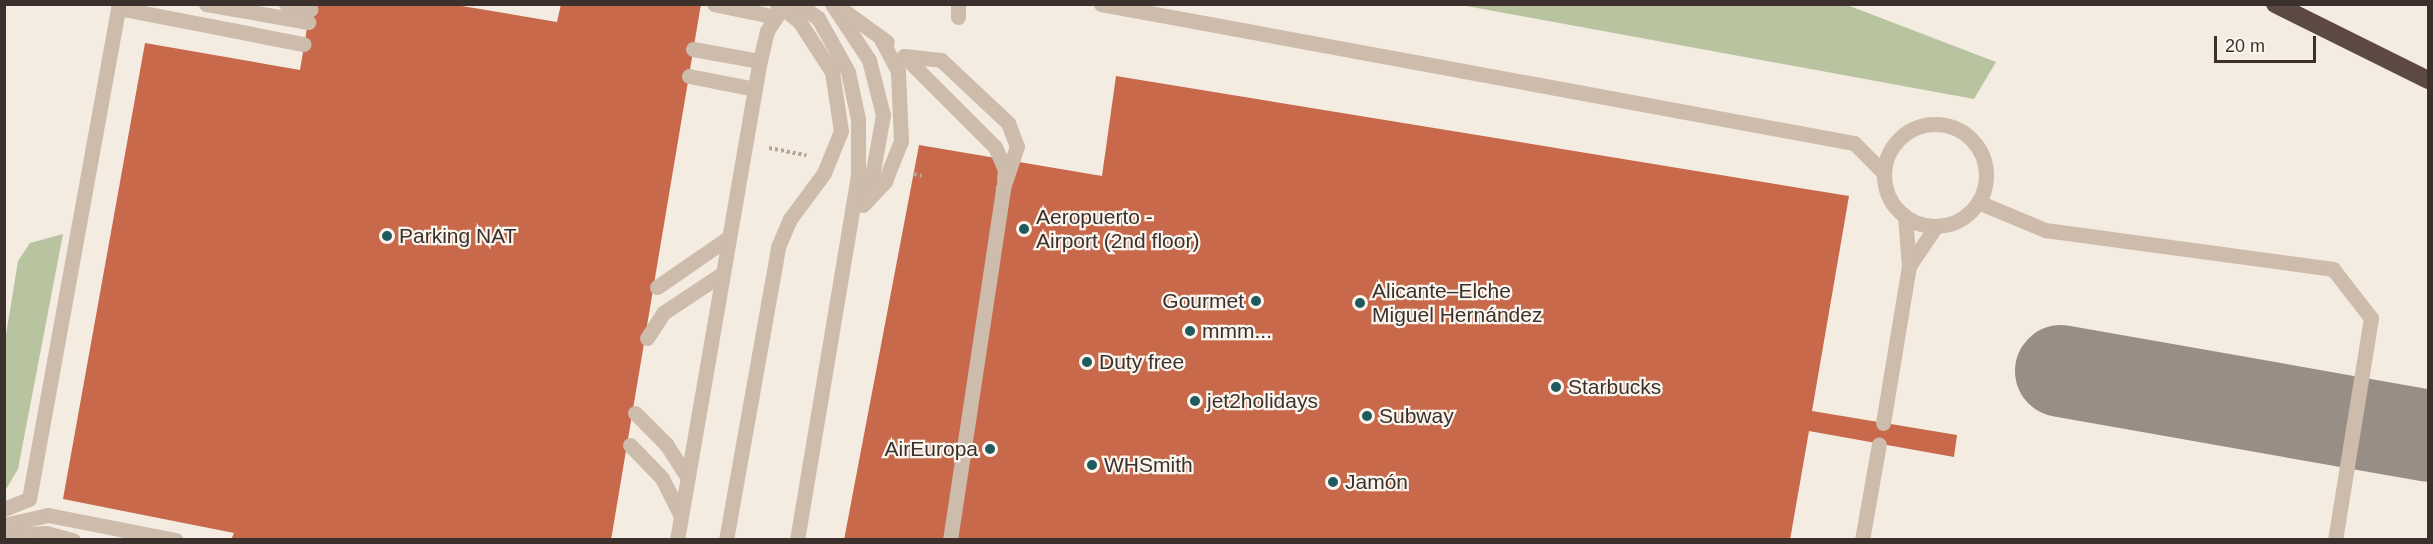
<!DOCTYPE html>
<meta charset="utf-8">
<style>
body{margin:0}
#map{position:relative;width:2433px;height:544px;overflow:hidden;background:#f4ebe1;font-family:Arial,sans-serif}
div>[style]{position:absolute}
.green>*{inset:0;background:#b8c4a0}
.taxiway>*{height:92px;margin:-46px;padding:0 46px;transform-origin:46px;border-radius:46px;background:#988e86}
.building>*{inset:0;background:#c8694b}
.path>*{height:4px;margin-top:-2px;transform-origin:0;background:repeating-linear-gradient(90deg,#b9a596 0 3px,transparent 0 6px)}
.lane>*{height:15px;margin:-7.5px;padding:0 7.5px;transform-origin:7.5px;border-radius:7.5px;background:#cdbbac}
.lane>.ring{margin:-7.5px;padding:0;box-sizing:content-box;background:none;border:15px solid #cdbbac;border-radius:50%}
.highway>*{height:18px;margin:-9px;padding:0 9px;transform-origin:9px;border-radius:9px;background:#5c4a42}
.lane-bridge>*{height:15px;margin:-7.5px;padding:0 7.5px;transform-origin:7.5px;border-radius:7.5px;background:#cdbbac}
.dots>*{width:16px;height:16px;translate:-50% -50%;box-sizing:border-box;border:3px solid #fbf5ee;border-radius:50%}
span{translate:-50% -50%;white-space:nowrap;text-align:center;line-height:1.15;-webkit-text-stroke:4.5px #fbf5ee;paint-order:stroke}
.poi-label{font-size:21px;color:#3b302b}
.left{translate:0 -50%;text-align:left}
.right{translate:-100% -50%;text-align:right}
.frame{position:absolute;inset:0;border:6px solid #3b302b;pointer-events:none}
.scale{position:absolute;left:2214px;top:36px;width:102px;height:27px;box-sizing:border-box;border:3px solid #3b302b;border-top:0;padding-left:8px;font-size:18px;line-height:21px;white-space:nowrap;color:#3b302b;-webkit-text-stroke:4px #fbf5ee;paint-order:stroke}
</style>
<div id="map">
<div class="green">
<div style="clip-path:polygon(1461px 5px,1847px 5px,1996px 62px,1974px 99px)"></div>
<div style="clip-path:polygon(63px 234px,18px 469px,5px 491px,5px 341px,18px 261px,30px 243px)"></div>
</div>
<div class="taxiway">
<div style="left:2061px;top:371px;width:373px;rotate:10deg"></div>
</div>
<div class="building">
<div style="clip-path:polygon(311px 4px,450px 4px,557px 22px,561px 4px,701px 4px,611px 540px,231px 540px,234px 533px,63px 499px,145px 43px,300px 70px)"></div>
<div style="clip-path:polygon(1116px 76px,1849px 196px,1812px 411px,1957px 435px,1954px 457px,1809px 431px,1790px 540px,844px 540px,919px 145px,1102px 176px)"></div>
</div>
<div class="path">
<div style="left:769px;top:148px;width:38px;rotate:11deg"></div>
<div style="left:914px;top:174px;width:8px;rotate:14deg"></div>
</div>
<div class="lane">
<div style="left:206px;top:4px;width:104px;rotate:10deg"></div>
<div style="left:286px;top:4px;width:25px;rotate:12deg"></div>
<div style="left:798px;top:4px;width:24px;rotate:35deg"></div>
<div style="left:818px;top:18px;width:62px;rotate:60.9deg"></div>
<div style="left:1101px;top:4px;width:766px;rotate:10.46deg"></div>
<div style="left:1854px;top:143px;width:42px;rotate:45deg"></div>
<div style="left:118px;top:8px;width:189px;rotate:11deg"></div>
<div style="left:958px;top:17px;width:13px;rotate:-90deg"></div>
<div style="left:693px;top:49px;width:68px;rotate:10.2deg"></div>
<div style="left:689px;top:76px;width:67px;rotate:11.1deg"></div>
<div class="ring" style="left:1884px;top:124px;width:87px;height:87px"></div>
<div style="left:1978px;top:202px;width:73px;rotate:22.7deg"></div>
<div style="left:2045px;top:230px;width:291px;rotate:7.7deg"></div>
<div style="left:2333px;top:269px;width:62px;rotate:52.2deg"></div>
<div style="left:2371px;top:318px;width:225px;rotate:99.2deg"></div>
<div style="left:1909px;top:266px;width:48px;rotate:-56deg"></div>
<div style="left:657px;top:287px;width:86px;rotate:-34.6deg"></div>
<div style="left:647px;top:338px;width:30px;rotate:-57deg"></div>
<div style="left:663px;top:313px;width:71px;rotate:-33.5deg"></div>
<div style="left:635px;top:413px;width:44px;rotate:45deg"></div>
<div style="left:666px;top:444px;width:40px;rotate:57.1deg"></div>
<div style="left:1883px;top:423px;width:159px;rotate:-80.6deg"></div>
<div style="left:1909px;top:266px;width:50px;rotate:-94.6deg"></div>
<div style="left:630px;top:445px;width:46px;rotate:45.9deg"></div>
<div style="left:662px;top:478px;width:42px;rotate:63.4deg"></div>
<div style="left:4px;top:509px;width:27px;rotate:-22deg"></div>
<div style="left:29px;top:499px;width:503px;rotate:-79.7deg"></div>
<div style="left:4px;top:525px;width:45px;rotate:-12.8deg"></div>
<div style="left:48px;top:515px;width:130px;rotate:11.1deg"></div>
<div style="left:4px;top:536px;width:42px;rotate:-4.1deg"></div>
<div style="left:46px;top:533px;width:28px;rotate:15deg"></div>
<div style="left:677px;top:540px;width:486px;rotate:-80.2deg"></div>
<div style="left:760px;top:61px;width:31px;rotate:-77deg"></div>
<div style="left:767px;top:31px;width:17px;rotate:-57deg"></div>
<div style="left:776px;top:17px;width:63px;rotate:-168.2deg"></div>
<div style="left:950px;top:540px;width:356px;rotate:-81.4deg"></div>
<div style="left:1862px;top:540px;width:97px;rotate:-80deg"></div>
</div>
<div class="highway">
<div style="left:2275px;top:4px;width:171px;rotate:26.4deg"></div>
</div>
<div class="lane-bridge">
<div style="left:832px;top:4px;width:67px;rotate:56.5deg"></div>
<div style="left:869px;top:60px;width:57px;rotate:75.7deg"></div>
<div style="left:883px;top:115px;width:63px;rotate:100.1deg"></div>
<div style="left:872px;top:177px;width:31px;rotate:117deg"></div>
<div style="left:843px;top:10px;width:54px;rotate:36deg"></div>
<div style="left:904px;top:56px;width:37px;rotate:6deg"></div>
<div style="left:941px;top:60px;width:92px;rotate:43.2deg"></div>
<div style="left:1008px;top:123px;width:25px;rotate:69deg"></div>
<div style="left:1017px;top:146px;width:44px;rotate:108.4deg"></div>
<div style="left:904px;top:56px;width:129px;rotate:45deg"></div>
<div style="left:995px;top:147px;width:24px;rotate:66deg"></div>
<div style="left:1005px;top:169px;width:10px;rotate:96deg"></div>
<div style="left:863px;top:205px;width:33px;rotate:-47deg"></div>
<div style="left:885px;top:181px;width:43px;rotate:-68.2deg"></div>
<div style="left:901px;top:141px;width:70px;rotate:-92.5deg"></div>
<div style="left:898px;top:71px;width:38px;rotate:-118deg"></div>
<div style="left:726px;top:540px;width:298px;rotate:-79.9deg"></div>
<div style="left:778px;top:247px;width:30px;rotate:-67deg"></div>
<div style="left:790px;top:219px;width:57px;rotate:-53.5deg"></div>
<div style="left:824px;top:173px;width:45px;rotate:-68deg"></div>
<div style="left:841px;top:131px;width:60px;rotate:-98.7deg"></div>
<div style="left:832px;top:72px;width:61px;rotate:-122.9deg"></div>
<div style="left:799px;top:21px;width:28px;rotate:-142deg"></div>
<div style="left:797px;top:540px;width:370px;rotate:-80.5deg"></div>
<div style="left:858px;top:175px;width:56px;rotate:-90deg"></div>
<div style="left:858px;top:119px;width:48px;rotate:-102deg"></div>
</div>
<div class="dots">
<div style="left:1024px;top:229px;background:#1f5a5e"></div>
<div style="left:387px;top:236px;background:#1f5a5e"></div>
<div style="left:1256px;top:301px;background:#1f5a5e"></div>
<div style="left:1360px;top:303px;background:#1f5a5e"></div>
<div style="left:1190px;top:331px;background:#1f5a5e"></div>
<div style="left:1087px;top:362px;background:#1f5a5e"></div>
<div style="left:1556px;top:387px;background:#1f5a5e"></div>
<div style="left:1195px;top:401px;background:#1f5a5e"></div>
<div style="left:1367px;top:416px;background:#1f5a5e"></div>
<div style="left:990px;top:449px;background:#1f5a5e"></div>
<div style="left:1092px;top:465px;background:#1f5a5e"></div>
<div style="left:1333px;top:482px;background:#1f5a5e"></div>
</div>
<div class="poi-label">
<span class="left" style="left:1036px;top:229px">Aeropuerto -<br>Airport (2nd floor)</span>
<span class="left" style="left:399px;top:236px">Parking NAT</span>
<span class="left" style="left:1372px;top:303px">Alicante–Elche<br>Miguel Hernández</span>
<span class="right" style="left:1244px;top:301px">Gourmet</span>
<span class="left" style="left:1202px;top:331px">mmm...</span>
<span class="left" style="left:1099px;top:362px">Duty free</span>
<span class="left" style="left:1568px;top:387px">Starbucks</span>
<span class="left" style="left:1207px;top:401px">jet2holidays</span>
<span class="left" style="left:1379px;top:416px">Subway</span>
<span class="right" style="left:978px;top:449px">AirEuropa</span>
<span class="left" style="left:1104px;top:465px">WHSmith</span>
<span class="left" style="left:1345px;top:482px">Jamón</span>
</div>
<div class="frame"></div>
<div class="scale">20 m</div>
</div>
